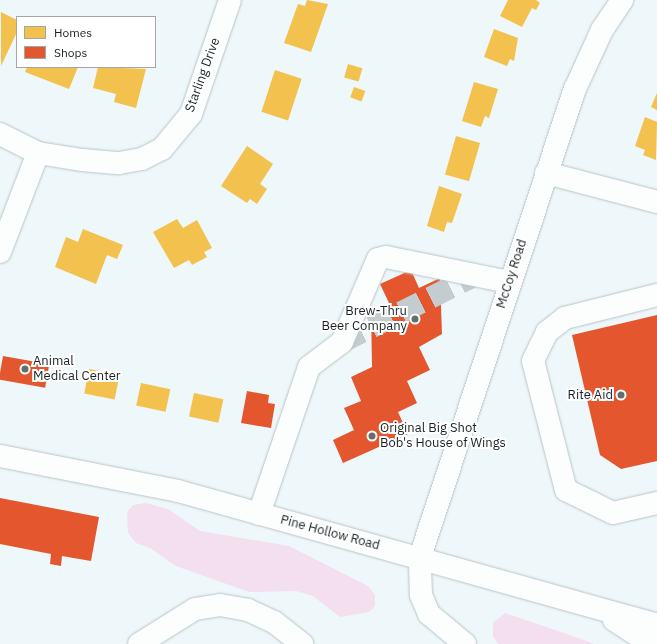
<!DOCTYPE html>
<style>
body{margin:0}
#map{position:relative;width:657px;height:644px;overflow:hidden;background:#eef7fa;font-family:"IBM Plex Sans",sans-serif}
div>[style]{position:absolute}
.green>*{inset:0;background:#f3dfee}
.homes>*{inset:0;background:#f2c14e;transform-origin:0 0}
.shops>*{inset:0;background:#e4572e;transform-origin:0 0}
.minor-tunnel>*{height:22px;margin-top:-11px;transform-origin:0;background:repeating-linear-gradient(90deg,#c3cdd0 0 22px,transparent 0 33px)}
.roads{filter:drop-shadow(0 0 1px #bac3c6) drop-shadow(0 0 1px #bac3c6)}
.minor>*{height:22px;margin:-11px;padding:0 11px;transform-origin:11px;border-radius:11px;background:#fcfefe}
.dots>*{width:11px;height:11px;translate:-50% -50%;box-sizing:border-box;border:2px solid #fff;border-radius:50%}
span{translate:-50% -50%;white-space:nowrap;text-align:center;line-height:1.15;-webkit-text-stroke:4px #fff;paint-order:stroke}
.street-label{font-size:13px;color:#192326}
.poi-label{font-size:13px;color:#192326}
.right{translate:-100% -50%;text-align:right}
.left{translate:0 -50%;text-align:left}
.legend{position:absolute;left:16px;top:16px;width:140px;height:52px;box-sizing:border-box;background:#fff;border:1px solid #a3a7a8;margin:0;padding:5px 7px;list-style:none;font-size:12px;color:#192326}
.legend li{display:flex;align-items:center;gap:8px;height:20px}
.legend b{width:20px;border:1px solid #a3a7a8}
</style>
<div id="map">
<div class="green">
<div style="clip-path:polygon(146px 503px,168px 509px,200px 531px,289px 546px,368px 586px,375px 595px,375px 606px,369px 612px,340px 617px,313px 596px,296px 591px,249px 592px,176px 566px,150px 548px,136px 543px,128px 533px,127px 512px,133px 505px)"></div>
<div style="clip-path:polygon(505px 613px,584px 640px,594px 644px,498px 644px,493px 636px,493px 623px)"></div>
</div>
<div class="homes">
<div style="clip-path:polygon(307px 0,328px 4px,311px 52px,284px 43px,298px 4px,305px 6px)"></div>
<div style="clip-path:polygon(508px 0,536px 0,540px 3px,536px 10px,532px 8px,522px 27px,500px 16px)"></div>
<div style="clip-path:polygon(1px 12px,17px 20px,17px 32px,1px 66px)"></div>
<div style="clip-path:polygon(494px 29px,518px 38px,514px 61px,510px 59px,507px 66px,484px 57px)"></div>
<div style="left:348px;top:64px;width:15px;height:14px;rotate:16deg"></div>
<div style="clip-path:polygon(27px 67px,78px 67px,69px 89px,25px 72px)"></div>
<div style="clip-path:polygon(98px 67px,146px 69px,136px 108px,114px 102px,116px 94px,93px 88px)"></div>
<div style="left:275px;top:70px;width:28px;height:44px;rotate:18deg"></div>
<div style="clip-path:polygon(474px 82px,498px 89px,489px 118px,485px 116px,481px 127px,462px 121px)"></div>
<div style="left:354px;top:87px;width:12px;height:11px;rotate:20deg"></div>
<div style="clip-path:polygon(657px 93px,657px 110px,651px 107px)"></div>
<div style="clip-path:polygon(645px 117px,657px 122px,656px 160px,643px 155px,645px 150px,635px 146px)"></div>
<div style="left:456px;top:136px;width:25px;height:40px;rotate:16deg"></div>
<div style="clip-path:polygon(247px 146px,273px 164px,260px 184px,267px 189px,257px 204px,250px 199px,247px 203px,221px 186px)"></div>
<div style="clip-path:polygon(439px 186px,462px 194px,452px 223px,447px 222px,444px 232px,427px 226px)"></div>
<div style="clip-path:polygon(177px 219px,183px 228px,197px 220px,212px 248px,204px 252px,207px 257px,192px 265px,189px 260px,174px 268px,153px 232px)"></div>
<div style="clip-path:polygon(83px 229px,123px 245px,117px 259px,107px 255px,96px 284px,55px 267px,66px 237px,78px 242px)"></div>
<div style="left:89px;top:369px;width:31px;height:25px;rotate:11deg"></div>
<div style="left:141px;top:383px;width:30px;height:23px;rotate:12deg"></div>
<div style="left:194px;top:393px;width:30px;height:24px;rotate:12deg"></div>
</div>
<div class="shops">
<div style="clip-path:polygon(411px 270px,419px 288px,440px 278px,442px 334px,419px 347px,430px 370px,407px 381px,417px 403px,398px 412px,408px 434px,343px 463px,333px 440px,354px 430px,344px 408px,361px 401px,351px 377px,372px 367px,371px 311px,389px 303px,380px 284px)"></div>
<div style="clip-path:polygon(657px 315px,657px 461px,621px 469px,600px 455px,572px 335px)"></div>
<div style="left:3px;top:356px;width:47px;height:24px;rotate:10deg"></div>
<div style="clip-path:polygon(247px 391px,269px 395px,268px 403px,275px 404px,271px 428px,241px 423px)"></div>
<div style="clip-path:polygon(0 498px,99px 517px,91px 561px,62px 556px,61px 566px,50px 564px,51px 554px,0 544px)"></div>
</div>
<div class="minor-tunnel">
<div style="left:342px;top:342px;width:150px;rotate:-26.6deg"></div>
</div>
<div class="roads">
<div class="minor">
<div style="left:0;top:134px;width:42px;rotate:26.6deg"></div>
<div style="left:38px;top:153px;width:45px;rotate:9deg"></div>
<div style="left:82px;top:160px;width:37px;rotate:5deg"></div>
<div style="left:119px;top:163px;width:23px;rotate:-10deg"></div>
<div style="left:142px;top:159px;width:22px;rotate:-27deg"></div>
<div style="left:162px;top:149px;width:45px;rotate:-50.4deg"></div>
<div style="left:191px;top:114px;width:120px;rotate:-71.1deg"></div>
<div style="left:546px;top:173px;width:115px;rotate:14.6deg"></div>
<div style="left:0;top:252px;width:106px;rotate:-69deg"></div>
<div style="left:657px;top:295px;width:95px;rotate:166deg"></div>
<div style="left:565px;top:318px;width:23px;rotate:142deg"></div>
<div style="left:547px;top:332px;width:32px;rotate:116deg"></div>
<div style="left:533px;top:361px;width:133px;rotate:75.7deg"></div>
<div style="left:566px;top:490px;width:52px;rotate:26.1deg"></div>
<div style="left:613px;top:513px;width:45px;rotate:-12.8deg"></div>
<div style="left:0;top:456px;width:181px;rotate:11.1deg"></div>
<div style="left:178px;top:491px;width:497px;rotate:15.6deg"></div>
<div style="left:259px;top:514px;width:155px;rotate:-71.2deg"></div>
<div style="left:309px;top:367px;width:41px;rotate:-37.1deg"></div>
<div style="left:342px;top:342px;width:90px;rotate:-66.6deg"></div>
<div style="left:378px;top:259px;width:8px;rotate:-14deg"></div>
<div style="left:386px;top:257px;width:126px;rotate:11.5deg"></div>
<div style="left:614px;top:620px;width:44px;rotate:33deg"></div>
<div style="left:139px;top:644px;width:66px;rotate:-32deg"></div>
<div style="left:195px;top:609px;width:25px;rotate:-9deg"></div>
<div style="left:220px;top:605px;width:28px;rotate:10deg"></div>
<div style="left:248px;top:610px;width:29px;rotate:25deg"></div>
<div style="left:274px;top:622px;width:36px;rotate:38deg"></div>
<div style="left:465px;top:644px;width:47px;rotate:-140.2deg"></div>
<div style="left:429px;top:614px;width:21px;rotate:-113deg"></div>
<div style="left:421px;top:595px;width:38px;rotate:-92deg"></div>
<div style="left:420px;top:557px;width:493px;rotate:-71.7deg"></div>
<div style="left:575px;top:89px;width:65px;rotate:-65.4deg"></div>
<div style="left:602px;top:30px;width:36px;rotate:-56deg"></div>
</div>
</div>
<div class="dots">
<div style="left:415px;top:319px;background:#646d70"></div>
<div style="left:25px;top:369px;background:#646d70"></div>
<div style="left:621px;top:395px;background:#646d70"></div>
<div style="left:372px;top:436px;background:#646d70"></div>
</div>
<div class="street-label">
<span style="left:203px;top:75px;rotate:-70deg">Starling Drive</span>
<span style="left:512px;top:274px;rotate:-72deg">McCoy Road</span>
<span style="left:330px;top:533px;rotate:15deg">Pine Hollow Road</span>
</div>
<div class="poi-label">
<span class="right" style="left:407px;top:319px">Brew-Thru<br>Beer Company</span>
<span class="left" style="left:33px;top:369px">Animal<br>Medical Center</span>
<span class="right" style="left:613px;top:395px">Rite Aid</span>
<span class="left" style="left:380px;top:436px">Original Big Shot<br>Bob's House of Wings</span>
</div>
<ul class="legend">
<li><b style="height:11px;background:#f2c14e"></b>Homes</li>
<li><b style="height:11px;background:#e4572e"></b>Shops</li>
</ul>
</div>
